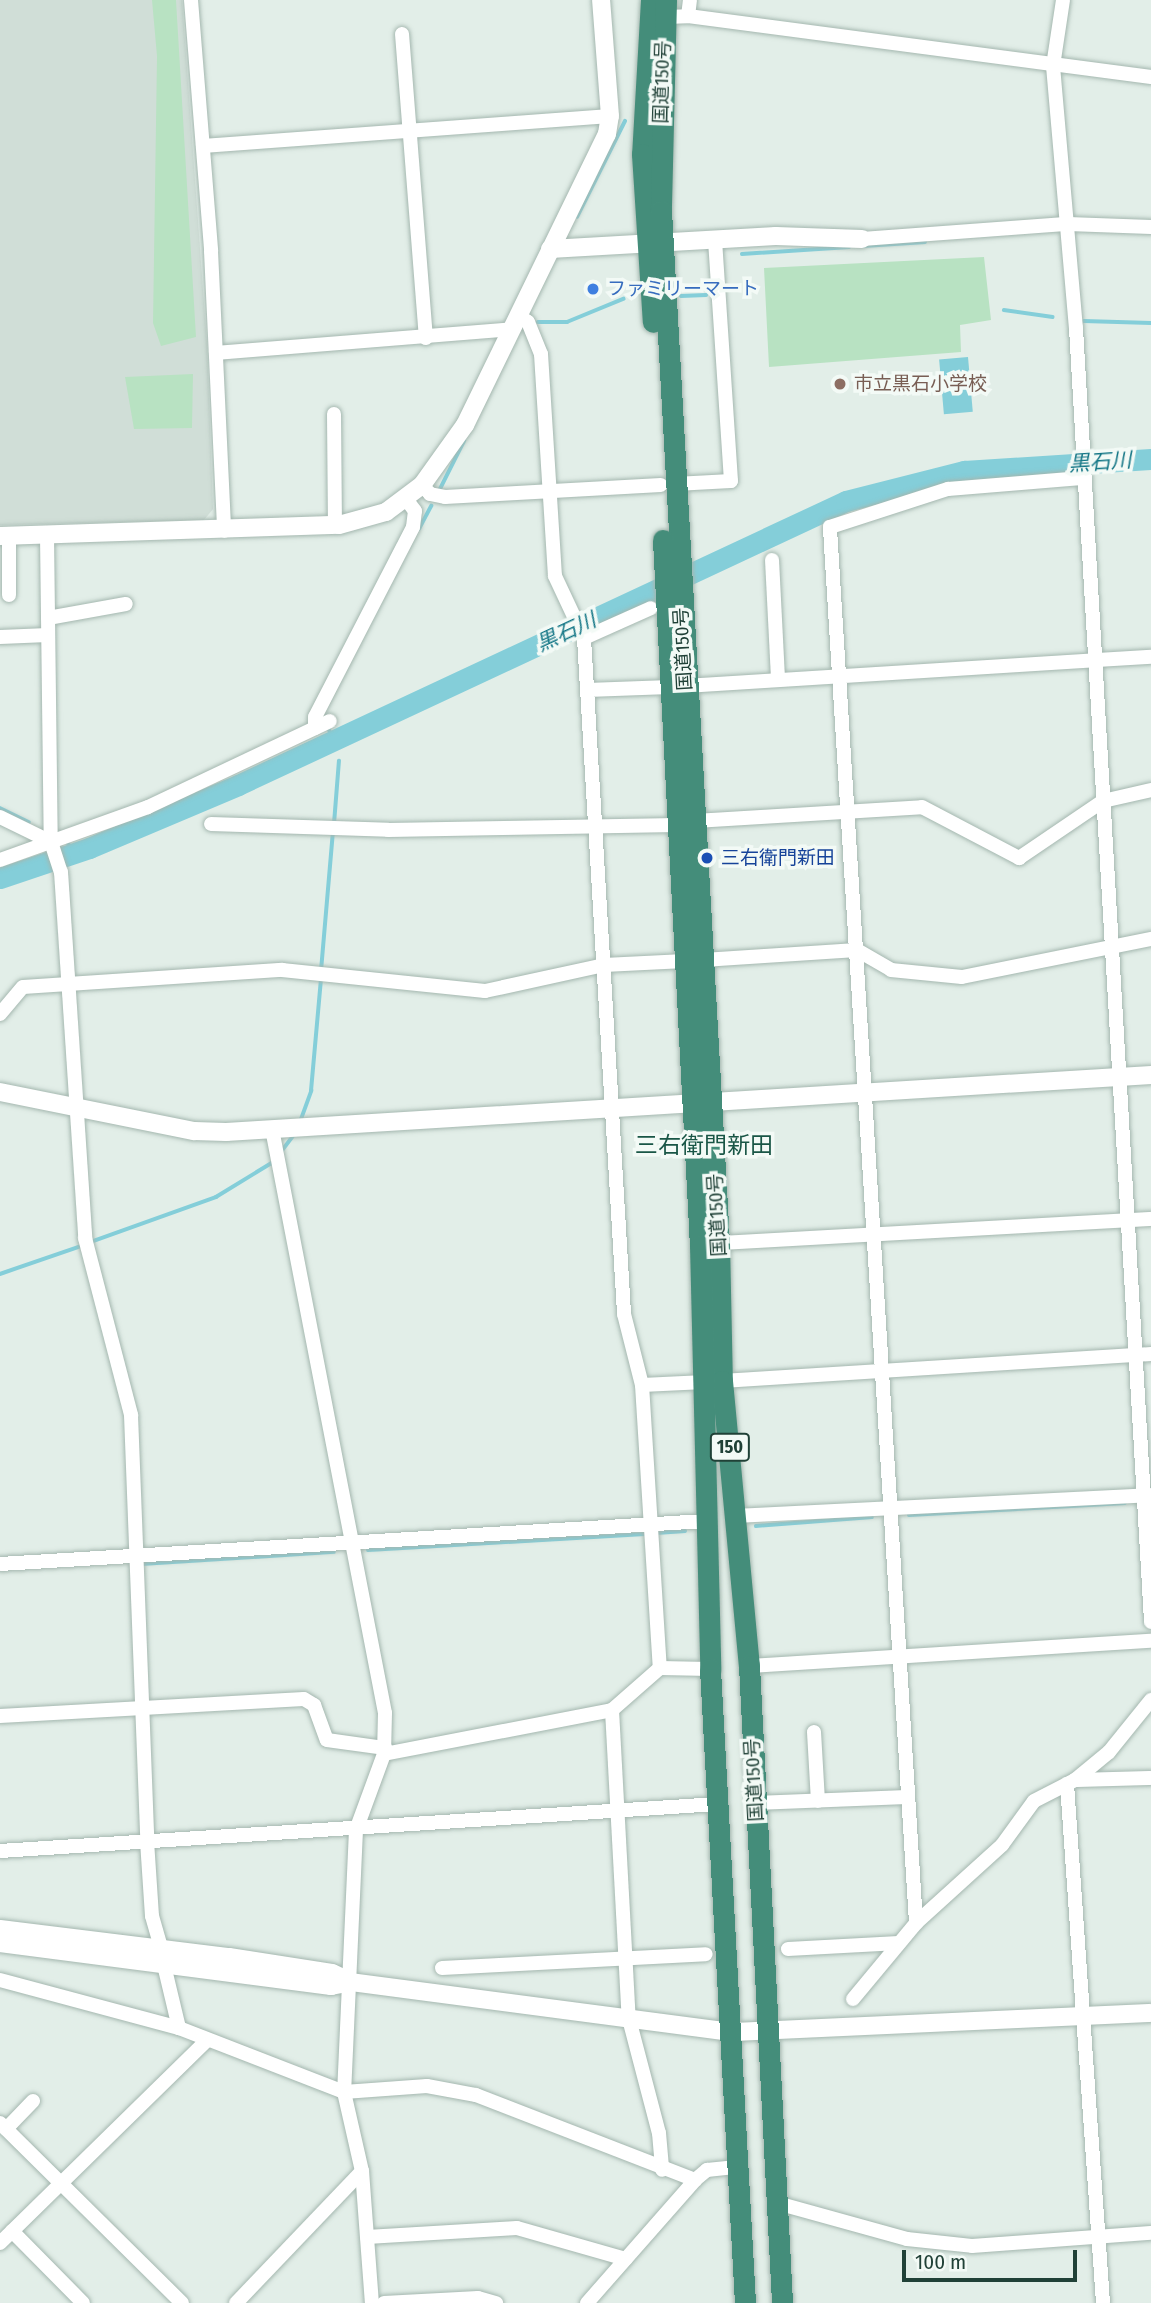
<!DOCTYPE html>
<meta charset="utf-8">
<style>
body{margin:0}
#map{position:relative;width:1151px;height:2303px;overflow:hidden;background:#e2eee8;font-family:"Fira Sans Condensed","Noto Sans JP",sans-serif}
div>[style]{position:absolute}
.built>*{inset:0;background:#d0ded7}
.green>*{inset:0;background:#b8e2c2}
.water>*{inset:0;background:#84ced9;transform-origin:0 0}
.stream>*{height:3.5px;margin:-1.75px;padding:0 1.75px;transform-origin:1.75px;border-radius:1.75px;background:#84ced9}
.river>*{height:21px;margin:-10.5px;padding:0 10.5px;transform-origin:10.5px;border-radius:10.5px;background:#84ced9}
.roads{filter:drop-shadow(0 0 2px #a4b7af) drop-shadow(0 0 2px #a4b7af)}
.minor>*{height:14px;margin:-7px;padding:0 7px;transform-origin:7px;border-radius:7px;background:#fff}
.tertiary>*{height:18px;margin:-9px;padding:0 9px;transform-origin:9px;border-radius:9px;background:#fff}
.trunk>*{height:21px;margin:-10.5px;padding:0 10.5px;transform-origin:10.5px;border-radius:10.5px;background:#448d7a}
.dots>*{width:19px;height:19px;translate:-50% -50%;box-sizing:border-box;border:4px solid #f3faf6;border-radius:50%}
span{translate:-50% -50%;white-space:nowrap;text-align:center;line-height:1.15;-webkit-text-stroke:7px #f3faf6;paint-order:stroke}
.shield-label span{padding:2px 5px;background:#f3faf6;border:2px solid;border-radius:5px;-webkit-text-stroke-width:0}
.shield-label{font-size:18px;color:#204137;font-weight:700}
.street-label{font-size:19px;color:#204137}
.shop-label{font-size:19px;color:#366cbe}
.left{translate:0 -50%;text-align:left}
.education-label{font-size:19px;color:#785e54}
.transit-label{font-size:19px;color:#164399}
.water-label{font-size:21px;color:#127585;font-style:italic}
.quarter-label{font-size:23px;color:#195646}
.scale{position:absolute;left:902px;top:2250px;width:175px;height:32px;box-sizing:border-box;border:4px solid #204137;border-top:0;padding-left:9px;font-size:21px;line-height:24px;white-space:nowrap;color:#204137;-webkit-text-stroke:5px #f3faf6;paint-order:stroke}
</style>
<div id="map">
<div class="built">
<div style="clip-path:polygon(0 0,182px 0,207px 345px,213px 509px,204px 520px,0 525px)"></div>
</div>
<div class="green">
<div style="clip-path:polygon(152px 0,176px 0,196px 337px,161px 346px,153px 323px,157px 56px)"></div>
<div style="clip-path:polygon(984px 257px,991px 320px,960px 325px,961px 352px,769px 367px,764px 268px)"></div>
<div style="clip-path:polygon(193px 374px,192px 428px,134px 429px,125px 377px)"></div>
</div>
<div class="water">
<div style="left:968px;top:357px;width:55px;height:29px;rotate:85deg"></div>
</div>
<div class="stream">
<div style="left:577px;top:217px;width:107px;rotate:-63.4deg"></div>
<div style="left:863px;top:246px;width:62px;rotate:-3.7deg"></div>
<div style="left:742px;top:254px;width:107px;rotate:-3.7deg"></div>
<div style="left:681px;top:296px;width:25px;rotate:-2deg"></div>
<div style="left:1004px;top:310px;width:49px;rotate:8.1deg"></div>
<div style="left:1084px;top:321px;width:67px;rotate:1.7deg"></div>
<div style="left:538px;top:322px;width:29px"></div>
<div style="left:567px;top:322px;width:61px;rotate:-22.3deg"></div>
<div style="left:439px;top:491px;width:56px;rotate:-63.4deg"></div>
<div style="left:419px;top:529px;width:26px;rotate:-62deg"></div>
<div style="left:328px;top:726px;width:22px;rotate:69deg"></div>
<div style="left:0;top:808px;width:32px;rotate:26deg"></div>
<div style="left:334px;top:824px;width:63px;rotate:-85.5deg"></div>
<div style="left:67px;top:841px;width:6px;rotate:59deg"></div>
<div style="left:70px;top:846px;width:19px;rotate:6deg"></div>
<div style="left:321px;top:971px;width:140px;rotate:-85.1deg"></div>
<div style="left:300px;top:1122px;width:33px;rotate:-70deg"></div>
<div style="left:311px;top:1091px;width:113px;rotate:-84.9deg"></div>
<div style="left:281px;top:1152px;width:20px;rotate:-53deg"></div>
<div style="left:91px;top:1242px;width:133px;rotate:-19.8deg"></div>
<div style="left:216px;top:1197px;width:69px;rotate:-31.4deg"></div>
<div style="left:0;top:1274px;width:89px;rotate:-19deg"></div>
<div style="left:909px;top:1515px;width:216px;rotate:-3.2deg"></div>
<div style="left:756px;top:1526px;width:116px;rotate:-4.4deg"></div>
<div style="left:656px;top:1533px;width:29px;rotate:-4deg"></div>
<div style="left:368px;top:1550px;width:281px;rotate:-3.3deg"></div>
<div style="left:141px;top:1564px;width:193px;rotate:-3.6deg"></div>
</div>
<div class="river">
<div style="left:0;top:878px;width:94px;rotate:-18.6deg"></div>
<div style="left:89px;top:848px;width:162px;rotate:-22.9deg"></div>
<div style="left:238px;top:785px;width:671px;rotate:-25.04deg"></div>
<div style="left:846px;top:501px;width:122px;rotate:-14.3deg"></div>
<div style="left:964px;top:471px;width:187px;rotate:-3.7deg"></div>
</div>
<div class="roads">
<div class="minor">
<div style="left:191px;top:0;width:252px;rotate:85.4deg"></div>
<div style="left:211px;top:251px;width:280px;rotate:87.3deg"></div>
<div style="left:1063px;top:0;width:67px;rotate:98.6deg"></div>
<div style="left:1053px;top:66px;width:263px;rotate:85deg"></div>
<div style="left:1076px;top:328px;width:1296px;rotate:86.68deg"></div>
<div style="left:688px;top:16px;width:16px;rotate:-83deg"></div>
<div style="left:665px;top:17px;width:23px;rotate:-2deg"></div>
<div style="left:688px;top:16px;width:467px;rotate:7.5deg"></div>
<div style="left:402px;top:34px;width:305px;rotate:85.5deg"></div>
<div style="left:203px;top:146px;width:408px;rotate:-4.2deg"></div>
<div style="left:862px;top:239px;width:207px;rotate:-4.2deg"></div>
<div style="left:1068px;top:224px;width:83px;rotate:2.1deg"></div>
<div style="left:518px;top:315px;width:12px;rotate:35deg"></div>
<div style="left:528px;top:322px;width:35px;rotate:68deg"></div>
<div style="left:541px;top:354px;width:222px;rotate:86.4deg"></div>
<div style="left:555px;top:576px;width:68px;rotate:64.9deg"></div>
<div style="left:584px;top:638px;width:677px;rotate:86.61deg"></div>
<div style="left:624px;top:1314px;width:73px;rotate:75.8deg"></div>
<div style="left:642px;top:1385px;width:284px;rotate:86.4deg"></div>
<div style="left:216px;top:353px;width:297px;rotate:-4.6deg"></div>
<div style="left:334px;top:414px;width:111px;rotate:89.5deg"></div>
<div style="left:675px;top:484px;width:56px;rotate:-3.1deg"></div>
<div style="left:731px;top:481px;width:243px;rotate:-93.8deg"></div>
<div style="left:422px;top:485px;width:12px;rotate:48deg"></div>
<div style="left:430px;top:494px;width:15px;rotate:11deg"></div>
<div style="left:445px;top:497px;width:216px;rotate:-3.2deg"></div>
<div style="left:47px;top:535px;width:307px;rotate:89.3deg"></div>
<div style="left:51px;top:842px;width:32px;rotate:72deg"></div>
<div style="left:61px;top:872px;width:367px;rotate:86.2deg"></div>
<div style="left:85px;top:1238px;width:183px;rotate:75.4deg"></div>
<div style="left:131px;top:1415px;width:426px;rotate:87.8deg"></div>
<div style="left:147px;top:1841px;width:75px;rotate:86.2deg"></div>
<div style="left:152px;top:1916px;width:33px;rotate:74deg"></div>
<div style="left:9px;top:536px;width:59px;rotate:90deg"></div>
<div style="left:772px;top:560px;width:120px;rotate:87.1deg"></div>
<div style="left:48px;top:618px;width:79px;rotate:-10.2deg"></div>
<div style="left:0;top:637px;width:48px;rotate:-2.4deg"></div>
<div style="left:584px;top:638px;width:73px;rotate:-24.1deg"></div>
<div style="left:685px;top:686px;width:467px;rotate:-3.6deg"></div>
<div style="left:587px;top:690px;width:83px;rotate:-2.1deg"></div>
<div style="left:315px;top:728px;width:11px;rotate:-90deg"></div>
<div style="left:315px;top:717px;width:214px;rotate:-62.7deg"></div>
<div style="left:413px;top:527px;width:16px;rotate:-83deg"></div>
<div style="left:415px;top:511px;width:15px;rotate:-127deg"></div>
<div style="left:0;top:817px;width:57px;rotate:26.1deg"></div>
<div style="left:695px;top:821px;width:227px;rotate:-3.5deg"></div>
<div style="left:922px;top:807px;width:110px;rotate:27.7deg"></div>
<div style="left:1019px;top:858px;width:102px;rotate:-34.2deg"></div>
<div style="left:1103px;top:801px;width:49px;rotate:-12.9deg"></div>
<div style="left:211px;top:824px;width:177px;rotate:1.9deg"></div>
<div style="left:388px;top:830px;width:289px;rotate:-1deg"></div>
<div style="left:0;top:860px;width:157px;rotate:-19.7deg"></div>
<div style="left:148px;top:807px;width:201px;rotate:-25.3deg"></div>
<div style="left:703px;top:960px;width:154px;rotate:-3.7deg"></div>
<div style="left:857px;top:950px;width:39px;rotate:30deg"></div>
<div style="left:891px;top:970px;width:71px;rotate:5.6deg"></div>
<div style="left:962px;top:977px;width:193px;rotate:-11.4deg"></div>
<div style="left:0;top:1014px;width:35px;rotate:-50deg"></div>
<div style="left:23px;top:987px;width:260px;rotate:-3.8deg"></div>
<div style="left:282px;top:970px;width:204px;rotate:5.9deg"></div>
<div style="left:485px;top:991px;width:122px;rotate:-12.3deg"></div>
<div style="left:604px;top:965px;width:81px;rotate:-2.8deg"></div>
<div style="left:272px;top:1129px;width:595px;rotate:79.05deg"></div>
<div style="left:385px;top:1713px;width:41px;rotate:91.4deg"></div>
<div style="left:384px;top:1754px;width:81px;rotate:110.2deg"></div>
<div style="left:356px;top:1830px;width:262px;rotate:92.6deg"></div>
<div style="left:344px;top:2092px;width:81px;rotate:77.2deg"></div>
<div style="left:362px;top:2171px;width:132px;rotate:85.7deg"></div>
<div style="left:719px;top:1243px;width:433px;rotate:-3.2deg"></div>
<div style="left:722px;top:1381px;width:430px;rotate:-3.6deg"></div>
<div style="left:642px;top:1385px;width:63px;rotate:-2.7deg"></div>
<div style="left:737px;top:1516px;width:415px;rotate:-2.9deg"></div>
<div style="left:0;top:1564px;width:707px;rotate:-3.49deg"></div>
<div style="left:749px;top:1666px;width:403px;rotate:-3.6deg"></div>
<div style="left:612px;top:1710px;width:309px;rotate:86.9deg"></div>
<div style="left:629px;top:2019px;width:118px;rotate:75.3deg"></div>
<div style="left:659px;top:2133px;width:37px;rotate:85deg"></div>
<div style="left:0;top:1716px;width:304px;rotate:-3.2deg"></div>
<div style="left:304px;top:1699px;width:12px;rotate:31deg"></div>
<div style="left:314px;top:1705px;width:37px;rotate:70deg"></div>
<div style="left:327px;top:1740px;width:59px;rotate:7.9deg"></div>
<div style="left:814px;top:1732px;width:69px;rotate:86.7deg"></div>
<div style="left:384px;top:1754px;width:232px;rotate:-10.9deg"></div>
<div style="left:612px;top:1710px;width:64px;rotate:-41.2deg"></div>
<div style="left:660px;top:1668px;width:50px;rotate:1.1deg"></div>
<div style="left:1075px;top:1780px;width:76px;rotate:-1.5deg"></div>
<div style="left:1067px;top:1784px;width:520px;rotate:86.03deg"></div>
<div style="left:755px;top:1803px;width:152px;rotate:-2.3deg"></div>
<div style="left:0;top:1851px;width:719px;rotate:-3.75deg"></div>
<div style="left:916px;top:1923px;width:1399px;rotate:-93.53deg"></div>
<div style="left:830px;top:527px;width:124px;rotate:-17.9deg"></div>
<div style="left:948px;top:489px;width:134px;rotate:-4.7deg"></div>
<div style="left:788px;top:1949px;width:111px;rotate:-3.1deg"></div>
<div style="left:164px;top:1965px;width:65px;rotate:76.6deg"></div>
<div style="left:442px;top:1968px;width:264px;rotate:-3deg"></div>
<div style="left:0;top:1980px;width:185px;rotate:15deg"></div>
<div style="left:179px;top:2028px;width:177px;rotate:21.2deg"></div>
<div style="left:344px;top:2092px;width:83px;rotate:-4.1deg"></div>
<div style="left:427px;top:2086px;width:50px;rotate:10.4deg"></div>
<div style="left:476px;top:2095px;width:235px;rotate:21.2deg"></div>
<div style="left:853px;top:1999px;width:99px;rotate:-50.3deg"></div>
<div style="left:916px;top:1923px;width:116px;rotate:-42.2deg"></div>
<div style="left:1002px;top:1845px;width:54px;rotate:-54deg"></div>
<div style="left:1034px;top:1801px;width:46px;rotate:-27.1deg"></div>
<div style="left:1075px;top:1780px;width:44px;rotate:-39.5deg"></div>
<div style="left:1109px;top:1752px;width:67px;rotate:-51.1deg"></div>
<div style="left:0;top:2123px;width:256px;rotate:44.7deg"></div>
<div style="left:6px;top:2129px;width:39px;rotate:-46deg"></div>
<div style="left:777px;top:2203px;width:135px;rotate:15.5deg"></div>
<div style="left:907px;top:2239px;width:65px;rotate:6.1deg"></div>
<div style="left:972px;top:2246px;width:179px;rotate:-4.2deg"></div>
<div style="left:12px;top:2231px;width:101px;rotate:45.4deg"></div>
<div style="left:367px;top:2237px;width:150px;rotate:-3.4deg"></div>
<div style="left:517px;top:2228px;width:113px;rotate:15.9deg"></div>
<div style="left:0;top:2243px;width:289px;rotate:-44.4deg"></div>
<div style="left:236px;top:2303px;width:182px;rotate:-46.3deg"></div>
<div style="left:384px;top:2303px;width:94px;rotate:-3deg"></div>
<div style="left:478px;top:2298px;width:19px;rotate:16deg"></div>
<div style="left:587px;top:2303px;width:164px;rotate:-48.7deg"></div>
<div style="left:695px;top:2180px;width:16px;rotate:-40deg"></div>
<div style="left:707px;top:2170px;width:30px;rotate:-6deg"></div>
</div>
<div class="tertiary">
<div style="left:550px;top:249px;width:226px;rotate:-3.3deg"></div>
<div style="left:776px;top:236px;width:86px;rotate:2deg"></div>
<div style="left:0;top:536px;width:339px;rotate:-1.9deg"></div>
<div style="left:339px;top:525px;width:49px;rotate:-15.5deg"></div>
<div style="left:386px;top:512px;width:45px;rotate:-36.9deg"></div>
<div style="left:422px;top:485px;width:74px;rotate:-54.4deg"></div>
<div style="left:465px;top:425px;width:324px;rotate:-64deg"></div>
<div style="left:607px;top:134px;width:18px;rotate:-81deg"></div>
<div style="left:610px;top:116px;width:116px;rotate:-94.4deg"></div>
<div style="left:0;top:1092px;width:198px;rotate:11.4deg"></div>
<div style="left:194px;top:1131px;width:32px;rotate:2deg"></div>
<div style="left:226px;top:1132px;width:927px;rotate:-3.53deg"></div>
<div style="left:0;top:1929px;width:231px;rotate:7deg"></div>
<div style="left:229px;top:1957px;width:104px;rotate:8.8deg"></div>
<div style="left:332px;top:1973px;width:21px;rotate:25deg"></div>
<div style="left:351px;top:1982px;width:384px;rotate:7.5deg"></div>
<div style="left:732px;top:2032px;width:419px;rotate:-2.6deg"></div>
<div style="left:0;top:1943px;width:334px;rotate:7.4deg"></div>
<div style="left:331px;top:1986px;width:20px;rotate:-11deg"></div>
</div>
<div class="trunk">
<div style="left:651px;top:0;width:154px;rotate:93.3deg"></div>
<div style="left:642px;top:154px;width:168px;rotate:86.3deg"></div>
<div style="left:666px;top:0;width:211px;rotate:91.4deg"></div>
<div style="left:661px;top:211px;width:1034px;rotate:86.78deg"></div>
<div style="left:719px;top:1243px;width:138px;rotate:88.8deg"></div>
<div style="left:722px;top:1381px;width:286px;rotate:84.6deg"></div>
<div style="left:749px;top:1666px;width:638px;rotate:87.03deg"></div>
<div style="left:663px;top:540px;width:706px;rotate:87deg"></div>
<div style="left:700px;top:1245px;width:424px;rotate:88.6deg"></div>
<div style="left:710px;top:1669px;width:635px;rotate:86.84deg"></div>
</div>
</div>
<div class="dots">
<div style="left:593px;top:289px;background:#3f7fe0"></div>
<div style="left:840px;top:384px;background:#8d6e63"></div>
<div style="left:707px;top:858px;background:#1a4fb4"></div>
</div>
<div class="shield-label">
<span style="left:730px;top:1447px">150</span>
</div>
<div class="street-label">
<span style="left:662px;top:82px;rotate:-88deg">国道150号</span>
<span style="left:683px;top:649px;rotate:-93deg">国道150号</span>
<span style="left:717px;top:1215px;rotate:-93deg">国道150号</span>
<span style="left:754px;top:1780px;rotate:-93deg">国道150号</span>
</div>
<div class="shop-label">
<span class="left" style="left:607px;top:289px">ファミリーマート</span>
</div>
<div class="education-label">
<span class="left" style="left:854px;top:384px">市立黒石小学校</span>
</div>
<div class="transit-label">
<span class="left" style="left:721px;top:858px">三右衛門新田</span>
</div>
<div class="water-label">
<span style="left:1100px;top:462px;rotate:-4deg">黒石川</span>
<span style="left:566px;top:632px;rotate:-25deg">黒石川</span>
</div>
<div class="quarter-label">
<span style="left:704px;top:1145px">三右衛門新田</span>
</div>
<div class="scale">100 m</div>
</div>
